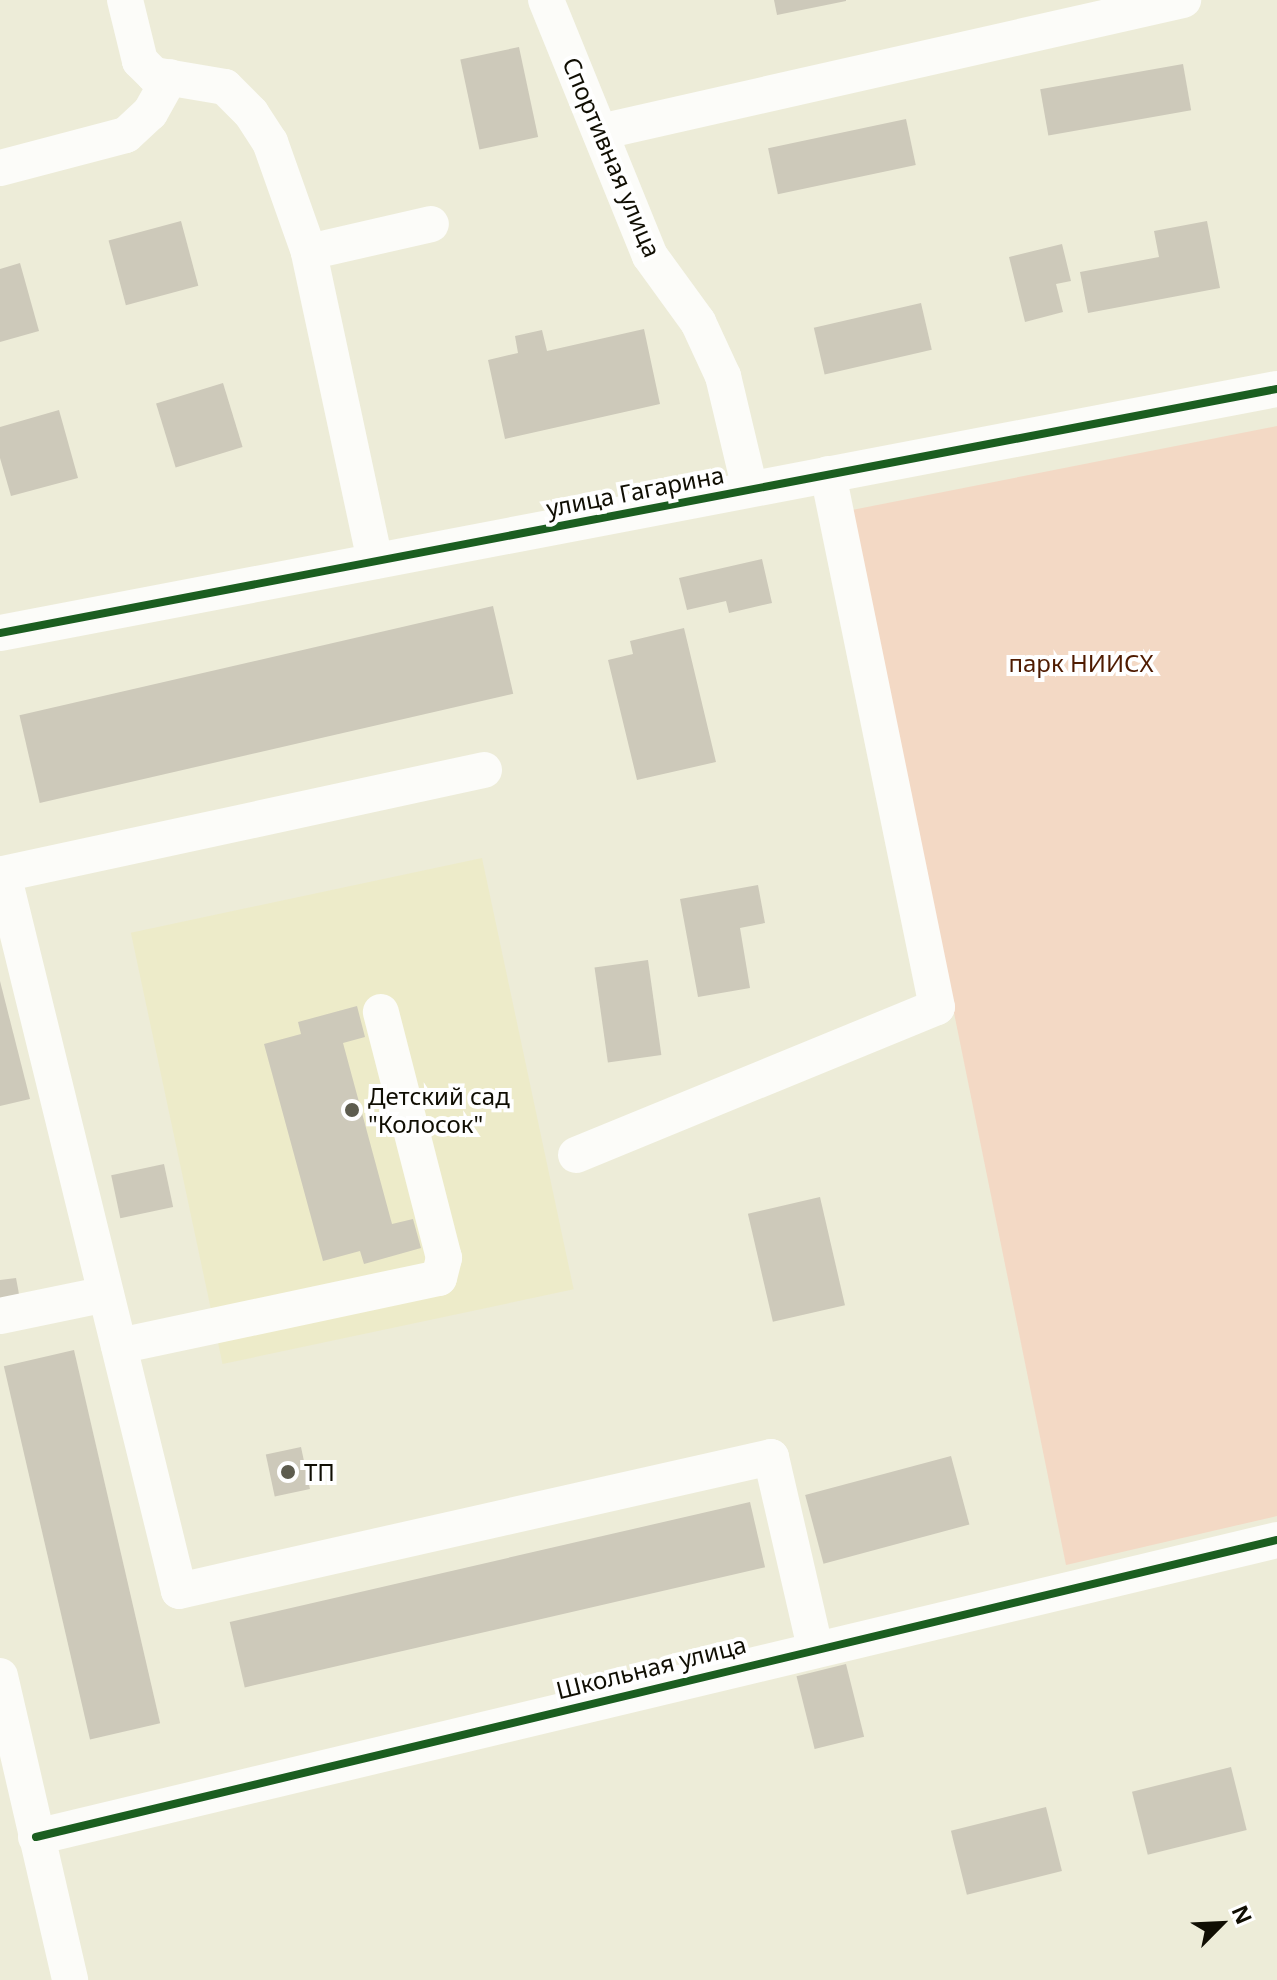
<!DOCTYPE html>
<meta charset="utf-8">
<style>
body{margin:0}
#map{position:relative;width:1277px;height:1980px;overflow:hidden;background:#edecd8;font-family:"Noto Sans",sans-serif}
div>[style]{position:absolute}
.built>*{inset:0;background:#edebc9;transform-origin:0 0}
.green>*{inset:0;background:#f3d9c5}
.building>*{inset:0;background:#cdc9ba;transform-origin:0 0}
.minor>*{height:36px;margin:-18px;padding:0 18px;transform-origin:18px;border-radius:18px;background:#fcfcf9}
.cycleway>*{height:8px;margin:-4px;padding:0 4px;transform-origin:4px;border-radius:4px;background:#1b5e20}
.dots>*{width:22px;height:22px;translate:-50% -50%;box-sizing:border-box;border:4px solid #fff;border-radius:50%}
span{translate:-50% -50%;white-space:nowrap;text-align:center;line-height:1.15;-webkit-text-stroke:8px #fff;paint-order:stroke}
.street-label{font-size:24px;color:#100e03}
.park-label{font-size:24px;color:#4f1b00}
.poi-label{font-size:24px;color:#100e03}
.left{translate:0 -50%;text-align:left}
.north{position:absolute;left:1181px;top:1884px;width:80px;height:80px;-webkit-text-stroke:6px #fff;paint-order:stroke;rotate:66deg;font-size:22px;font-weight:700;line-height:32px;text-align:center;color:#100e03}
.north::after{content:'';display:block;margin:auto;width:28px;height:36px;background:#100e03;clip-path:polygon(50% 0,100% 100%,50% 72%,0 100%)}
</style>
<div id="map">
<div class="built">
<div style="left:482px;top:858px;width:441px;height:359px;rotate:78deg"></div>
</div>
<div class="green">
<div style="clip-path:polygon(1277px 426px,1277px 1516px,1066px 1565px,852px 510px)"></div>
</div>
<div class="building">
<div style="clip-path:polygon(774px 0,846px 0,846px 1px,777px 15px)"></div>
<div style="left:519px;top:47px;width:92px;height:60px;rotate:78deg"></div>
<div style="left:1183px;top:64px;width:47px;height:145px;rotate:80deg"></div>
<div style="left:906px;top:119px;width:47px;height:141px;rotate:78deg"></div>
<div style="left:181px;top:221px;width:67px;height:75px;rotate:75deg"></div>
<div style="clip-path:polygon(1207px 221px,1220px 288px,1088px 313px,1080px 272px,1159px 257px,1154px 231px)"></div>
<div style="clip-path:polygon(1062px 244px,1071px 281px,1056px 284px,1063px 312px,1025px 322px,1009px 257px)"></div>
<div style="clip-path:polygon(20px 263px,39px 331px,0 342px,0 269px)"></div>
<div style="left:921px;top:303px;width:48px;height:110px;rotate:77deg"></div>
<div style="clip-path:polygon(644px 329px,660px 404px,505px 439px,488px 360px,518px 353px,515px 336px,542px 330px,547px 351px)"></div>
<div style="left:223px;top:383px;width:67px;height:70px;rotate:73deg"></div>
<div style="clip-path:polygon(59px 410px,78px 478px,11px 496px,0 458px,0 427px)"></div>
<div style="clip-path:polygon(762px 559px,772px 603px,729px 613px,726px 601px,687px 610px,679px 578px)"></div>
<div style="left:493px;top:606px;width:90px;height:486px;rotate:77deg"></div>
<div style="clip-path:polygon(684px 628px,716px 762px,637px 780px,608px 660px,633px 654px,630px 641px)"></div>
<div style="clip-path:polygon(758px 885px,765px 923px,740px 928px,750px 988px,698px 997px,680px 899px)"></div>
<div style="left:648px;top:960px;width:96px;height:54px;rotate:82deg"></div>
<div style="clip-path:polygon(0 981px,30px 1099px,0 1106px)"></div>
<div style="clip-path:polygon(357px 1006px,365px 1037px,343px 1043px,392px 1224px,413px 1219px,421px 1248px,364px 1264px,360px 1251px,323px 1261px,264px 1044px,301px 1034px,298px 1022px)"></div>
<div style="left:164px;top:1164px;width:44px;height:54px;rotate:78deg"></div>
<div style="left:820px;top:1197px;width:111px;height:74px;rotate:77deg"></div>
<div style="clip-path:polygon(16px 1278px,21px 1305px,0 1309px,0 1280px)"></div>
<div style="left:74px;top:1350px;width:383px;height:72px;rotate:77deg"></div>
<div style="left:301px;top:1447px;width:43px;height:36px;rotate:78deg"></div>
<div style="left:951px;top:1456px;width:71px;height:151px;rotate:75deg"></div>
<div style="left:750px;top:1502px;width:67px;height:534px;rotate:77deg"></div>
<div style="left:846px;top:1664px;width:75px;height:51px;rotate:76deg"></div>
<div style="left:1231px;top:1767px;width:65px;height:102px;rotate:76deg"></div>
<div style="left:1046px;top:1807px;width:66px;height:98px;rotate:76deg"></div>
</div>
<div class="minor">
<div style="left:125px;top:0;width:63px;rotate:76.2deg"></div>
<div style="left:140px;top:61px;width:20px;rotate:45deg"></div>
<div style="left:154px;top:75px;width:72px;rotate:9.6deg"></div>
<div style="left:225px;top:87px;width:37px;rotate:45deg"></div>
<div style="left:251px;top:113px;width:35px;rotate:57deg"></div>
<div style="left:270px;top:142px;width:117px;rotate:70.5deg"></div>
<div style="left:546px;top:0;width:276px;rotate:67.9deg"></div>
<div style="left:650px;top:256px;width:82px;rotate:54deg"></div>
<div style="left:698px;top:322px;width:60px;rotate:65.2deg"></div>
<div style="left:723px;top:376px;width:116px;rotate:76.6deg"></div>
<div style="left:600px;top:132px;width:598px;rotate:-12.76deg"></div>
<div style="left:0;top:168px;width:130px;rotate:-14.7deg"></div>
<div style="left:126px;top:135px;width:33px;rotate:-43deg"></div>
<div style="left:150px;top:113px;width:41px;rotate:-60.9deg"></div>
<div style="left:375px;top:561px;width:316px;rotate:-102.1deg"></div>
<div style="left:309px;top:252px;width:125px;rotate:-12.9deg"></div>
<div style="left:0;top:633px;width:1300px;rotate:-10.82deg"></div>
<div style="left:484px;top:770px;width:492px;rotate:167.8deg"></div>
<div style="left:3px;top:874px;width:738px;rotate:76.21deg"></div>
<div style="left:179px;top:1591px;width:607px;rotate:-12.75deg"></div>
<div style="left:771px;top:1457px;width:196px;rotate:77deg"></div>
<div style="left:576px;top:1155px;width:390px;rotate:-22.3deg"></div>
<div style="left:937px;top:1007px;width:544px;rotate:-101.56deg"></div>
<div style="left:0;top:1316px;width:108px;rotate:-11.7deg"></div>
<div style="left:119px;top:1346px;width:327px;rotate:-12deg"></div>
<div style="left:439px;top:1278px;width:21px;rotate:-76deg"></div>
<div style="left:444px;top:1258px;width:254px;rotate:-104.4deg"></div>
<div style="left:0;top:1676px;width:312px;rotate:77deg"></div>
<div style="left:36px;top:1837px;width:1276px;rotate:-13.46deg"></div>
</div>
<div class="cycleway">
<div style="left:0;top:633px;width:1300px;rotate:-10.82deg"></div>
<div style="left:36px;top:1837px;width:1276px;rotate:-13.46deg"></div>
</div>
<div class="dots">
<div style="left:352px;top:1110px;background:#5d5c4e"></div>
<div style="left:288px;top:1472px;background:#5d5c4e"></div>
</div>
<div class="street-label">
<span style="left:612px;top:157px;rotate:67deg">Спортивная улица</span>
<span style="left:635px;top:491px;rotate:-11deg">улица Гагарина</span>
<span style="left:651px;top:1667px;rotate:-14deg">Школьная улица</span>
</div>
<div class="park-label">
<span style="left:1081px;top:663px">парк НИИСХ</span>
</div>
<div class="poi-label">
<span class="left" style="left:368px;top:1110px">Детский сад<br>"Колосок"</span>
<span class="left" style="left:304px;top:1472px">ТП</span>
</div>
<div class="north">N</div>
</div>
